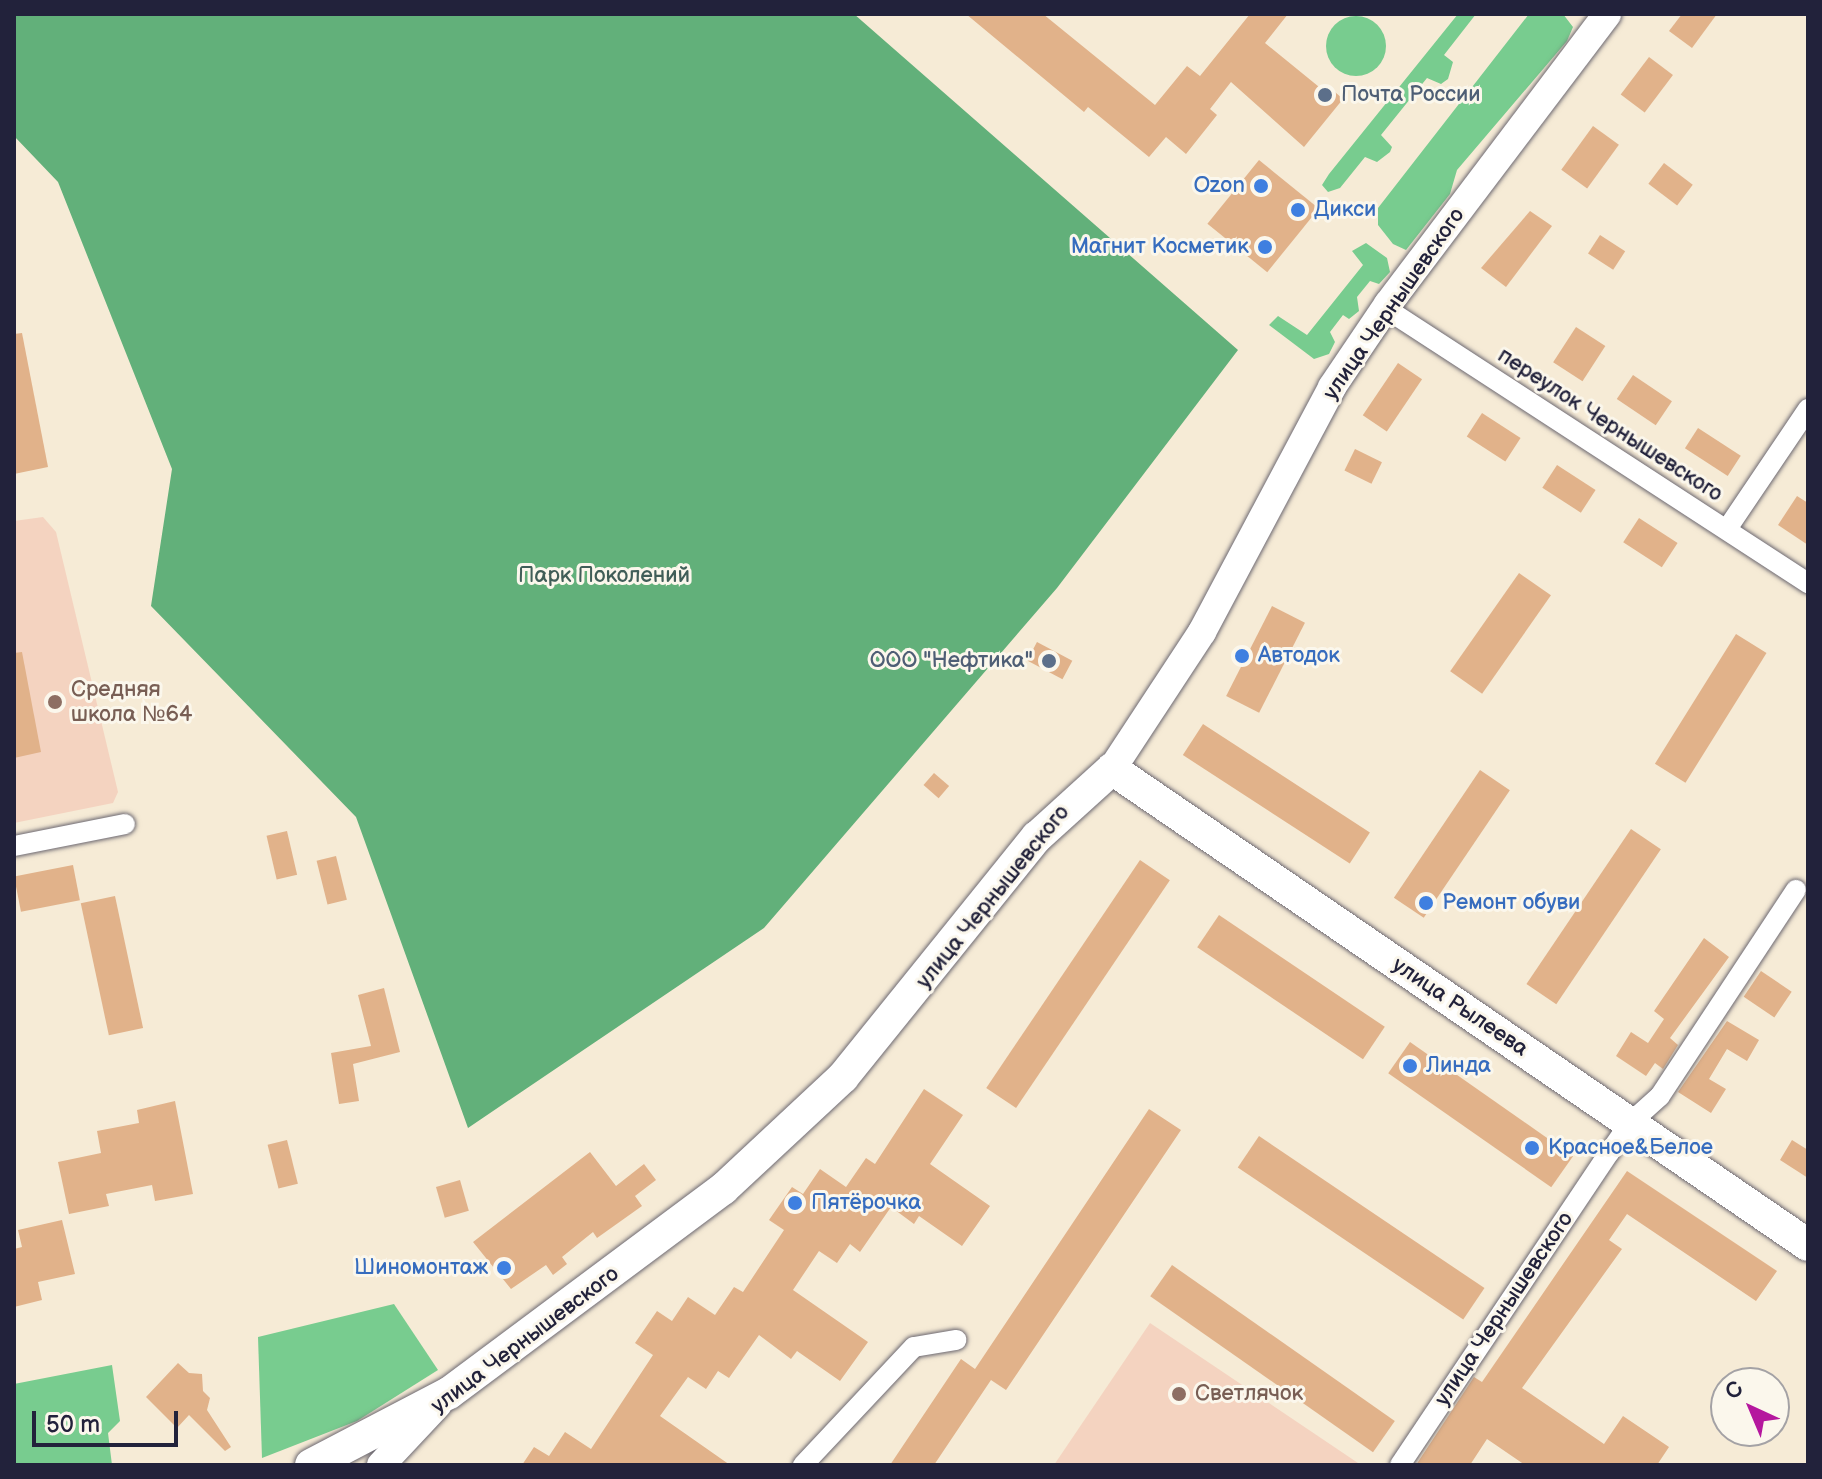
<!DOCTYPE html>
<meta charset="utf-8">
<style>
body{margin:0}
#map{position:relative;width:1822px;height:1479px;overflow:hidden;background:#f6ebd6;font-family:"Balsamiq Sans",sans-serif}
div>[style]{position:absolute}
.built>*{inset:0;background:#f4d3c0}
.green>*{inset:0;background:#78cc8f}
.round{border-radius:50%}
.forest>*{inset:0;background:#62b07a}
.building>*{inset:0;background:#e1b28a;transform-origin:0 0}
.roads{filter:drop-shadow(0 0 2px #6c6871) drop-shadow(0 0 2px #6c6871)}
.street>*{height:20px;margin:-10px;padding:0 10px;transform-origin:10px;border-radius:10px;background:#fff}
.secondary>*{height:28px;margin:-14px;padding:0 14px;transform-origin:14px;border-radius:14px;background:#fff}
.primary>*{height:32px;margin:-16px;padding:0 16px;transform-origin:16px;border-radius:16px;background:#fff}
.dots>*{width:22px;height:22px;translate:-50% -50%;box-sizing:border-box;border:4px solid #fbf7ec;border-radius:50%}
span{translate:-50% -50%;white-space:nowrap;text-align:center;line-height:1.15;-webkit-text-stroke:6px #fbf7ec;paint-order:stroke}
.service-label{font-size:22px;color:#4e5e75}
.left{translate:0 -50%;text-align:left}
.right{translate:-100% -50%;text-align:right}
.shop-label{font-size:22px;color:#366cbe}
.street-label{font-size:22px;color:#22223b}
.park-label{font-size:22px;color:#405e58}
.education-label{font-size:22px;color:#785e54}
.frame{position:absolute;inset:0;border:16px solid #22223b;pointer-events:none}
.north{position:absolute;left:1710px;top:1367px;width:80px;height:80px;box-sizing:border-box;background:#fbf7ec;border:2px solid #a4a2a5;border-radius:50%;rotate:316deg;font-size:22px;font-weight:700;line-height:32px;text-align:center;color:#22223b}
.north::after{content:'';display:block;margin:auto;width:28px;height:36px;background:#b5179e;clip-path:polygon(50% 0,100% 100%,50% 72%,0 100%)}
.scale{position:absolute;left:32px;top:1411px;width:146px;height:36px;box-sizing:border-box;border:4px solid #22223b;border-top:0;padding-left:10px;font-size:24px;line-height:28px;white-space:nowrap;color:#22223b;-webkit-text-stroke:6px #fbf7ec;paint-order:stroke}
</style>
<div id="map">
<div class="built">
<div style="clip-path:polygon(43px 517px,56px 532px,118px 792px,113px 803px,14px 823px,14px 521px)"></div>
<div style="clip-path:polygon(1150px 1323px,1361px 1465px,1054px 1465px)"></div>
</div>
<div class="green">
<div style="clip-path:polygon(1458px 14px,1476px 14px,1444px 55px,1453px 62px,1448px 79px,1441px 84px,1427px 78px,1381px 135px,1392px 147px,1390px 152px,1377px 162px,1365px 157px,1340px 188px,1328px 192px,1322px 185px,1329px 174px)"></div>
<div style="clip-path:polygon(1529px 14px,1563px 14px,1573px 27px,1567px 41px,1457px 170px,1450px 194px,1406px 250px,1393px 244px,1378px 225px,1378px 208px)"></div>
<div class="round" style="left:1326px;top:16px;width:60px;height:60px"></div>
<div style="clip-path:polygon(1366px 243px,1387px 258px,1390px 272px,1379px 284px,1370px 281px,1357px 297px,1359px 311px,1349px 319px,1343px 315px,1330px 332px,1335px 342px,1329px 354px,1314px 359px,1269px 325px,1278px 316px,1307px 335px,1363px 265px,1352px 251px)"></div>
<div style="clip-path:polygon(394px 1304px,438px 1370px,357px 1421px,262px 1458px,258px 1337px)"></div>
<div style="clip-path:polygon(112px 1365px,120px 1421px,108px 1433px,112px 1465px,14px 1465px,14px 1384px)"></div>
</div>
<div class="forest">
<div style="clip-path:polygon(14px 14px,854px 14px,1238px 350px,1057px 588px,764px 928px,468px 1128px,356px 817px,151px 606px,172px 469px,58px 182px,14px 136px)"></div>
</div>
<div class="building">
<div style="clip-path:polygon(966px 14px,1043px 14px,1155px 105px,1187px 66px,1200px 76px,1250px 14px,1288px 14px,1265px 43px,1324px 91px,1328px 86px,1343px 99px,1304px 147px,1231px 82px,1210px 109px,1217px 115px,1186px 154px,1166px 137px,1149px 157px,1088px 107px,1084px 112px)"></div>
<div style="clip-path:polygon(1682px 14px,1717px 14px,1692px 48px,1669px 31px)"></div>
<div style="left:1649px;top:57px;width:30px;height:47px;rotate:37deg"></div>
<div style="left:1593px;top:126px;width:32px;height:54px;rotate:36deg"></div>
<div style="left:1259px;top:160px;width:77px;height:82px;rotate:39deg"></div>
<div style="left:1664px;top:163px;width:36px;height:26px;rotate:37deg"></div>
<div style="clip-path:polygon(1530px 211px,1552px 226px,1506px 287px,1481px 268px)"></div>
<div style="left:1600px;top:235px;width:30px;height:22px;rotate:33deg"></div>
<div style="left:1576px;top:327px;width:35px;height:42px;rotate:33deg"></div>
<div style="clip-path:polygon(22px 333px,48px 467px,14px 474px,14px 334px)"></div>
<div style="left:1398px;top:363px;width:29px;height:63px;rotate:34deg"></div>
<div style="left:1633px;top:375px;width:47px;height:29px;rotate:34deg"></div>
<div style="left:1482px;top:413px;width:46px;height:28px;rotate:33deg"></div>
<div style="left:1698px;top:428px;width:51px;height:24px;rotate:33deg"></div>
<div style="left:1355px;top:449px;width:30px;height:24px;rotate:26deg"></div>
<div style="left:1557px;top:465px;width:46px;height:27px;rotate:33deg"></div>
<div style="clip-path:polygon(1797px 496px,1808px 503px,1808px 545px,1778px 525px)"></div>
<div style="left:1639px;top:518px;width:46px;height:29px;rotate:33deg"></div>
<div style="left:1519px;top:573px;width:39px;height:120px;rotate:35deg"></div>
<div style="left:1272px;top:606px;width:37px;height:101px;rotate:27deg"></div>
<div style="left:1736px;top:634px;width:36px;height:153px;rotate:32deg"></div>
<div style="left:1037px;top:642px;width:40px;height:21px;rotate:28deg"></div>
<div style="clip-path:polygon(22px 652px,41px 752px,14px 758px,14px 653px)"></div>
<div style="left:1203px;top:724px;width:199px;height:37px;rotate:33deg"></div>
<div style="left:1480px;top:770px;width:36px;height:154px;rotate:34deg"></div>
<div style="left:934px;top:773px;width:20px;height:16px;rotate:41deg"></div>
<div style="left:1631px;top:829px;width:36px;height:187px;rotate:34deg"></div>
<div style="left:287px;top:831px;width:45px;height:21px;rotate:77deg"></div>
<div style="left:336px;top:856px;width:45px;height:20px;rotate:76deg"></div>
<div style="left:1140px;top:860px;width:36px;height:275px;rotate:34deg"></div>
<div style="left:73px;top:865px;width:36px;height:60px;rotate:79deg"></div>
<div style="left:115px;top:896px;width:135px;height:35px;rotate:78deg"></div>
<div style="left:1219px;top:915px;width:200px;height:39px;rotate:34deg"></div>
<div style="clip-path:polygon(1704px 938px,1729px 957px,1670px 1038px,1678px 1045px,1663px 1069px,1655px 1063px,1646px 1076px,1616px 1056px,1631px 1032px,1648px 1043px,1664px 1019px,1654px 1011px)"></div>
<div style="left:1761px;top:971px;width:37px;height:31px;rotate:34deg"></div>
<div style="clip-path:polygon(384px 988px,400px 1052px,353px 1064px,359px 1101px,339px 1104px,331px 1053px,371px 1046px,358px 995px)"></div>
<div style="clip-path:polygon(1727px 1021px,1759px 1040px,1747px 1061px,1727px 1049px,1709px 1079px,1726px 1089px,1711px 1113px,1678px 1092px)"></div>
<div style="left:1410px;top:1042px;width:199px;height:38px;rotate:35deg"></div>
<div style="clip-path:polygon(924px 1089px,963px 1115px,930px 1164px,990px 1206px,962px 1246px,919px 1216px,914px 1224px,891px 1207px,860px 1252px,850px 1244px,837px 1263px,819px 1251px,793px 1290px,868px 1342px,840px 1381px,797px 1351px,791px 1359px,759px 1335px,729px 1378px,718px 1371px,706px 1389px,688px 1377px,660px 1416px,730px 1465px,522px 1465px,534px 1447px,549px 1456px,565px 1432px,591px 1449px,653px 1355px,635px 1343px,657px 1311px,672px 1321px,688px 1297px,715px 1315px,734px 1287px,743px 1292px,784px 1230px,769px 1220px,792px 1187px,803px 1194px,820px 1169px,846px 1187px,866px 1158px,875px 1164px)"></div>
<div style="clip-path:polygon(175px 1101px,193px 1194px,155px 1201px,152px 1185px,106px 1194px,109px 1206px,69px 1214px,58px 1162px,101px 1153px,97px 1131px,139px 1123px,137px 1110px)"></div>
<div style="clip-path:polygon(1149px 1109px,1181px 1130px,1006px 1390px,991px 1380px,934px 1465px,890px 1465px,961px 1359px,975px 1369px)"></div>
<div style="left:1259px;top:1136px;width:272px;height:38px;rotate:34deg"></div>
<div style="left:287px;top:1140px;width:45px;height:20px;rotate:76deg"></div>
<div style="clip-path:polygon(1792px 1140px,1808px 1150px,1808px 1178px,1780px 1160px)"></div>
<div style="clip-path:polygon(590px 1152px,616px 1186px,644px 1164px,656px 1180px,635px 1196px,642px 1206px,597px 1238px,593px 1232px,562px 1257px,567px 1264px,553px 1275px,546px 1265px,511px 1289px,473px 1242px)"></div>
<div style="clip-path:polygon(1627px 1171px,1777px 1271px,1756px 1301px,1627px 1214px,1609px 1240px,1622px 1249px,1522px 1388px,1604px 1444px,1623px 1416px,1669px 1447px,1657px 1465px,1525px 1465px,1487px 1439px,1470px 1465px,1416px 1465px,1474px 1377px,1482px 1382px)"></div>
<div style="left:460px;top:1180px;width:32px;height:25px;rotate:74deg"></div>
<div style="clip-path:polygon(62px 1220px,75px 1274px,38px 1282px,42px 1300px,14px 1307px,14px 1249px,22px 1247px,18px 1230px)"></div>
<div style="left:1172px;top:1265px;width:272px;height:38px;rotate:35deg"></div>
<div style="clip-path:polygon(178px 1363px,189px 1373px,202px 1374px,203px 1391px,210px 1398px,207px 1410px,231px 1447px,225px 1451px,189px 1415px,177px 1428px,146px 1397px)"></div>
</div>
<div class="roads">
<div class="street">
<div style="left:1385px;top:308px;width:505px;rotate:33.03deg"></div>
<div style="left:1727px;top:529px;width:145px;rotate:-56deg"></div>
<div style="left:14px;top:846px;width:113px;rotate:-11.2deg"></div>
<div style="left:803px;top:1465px;width:162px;rotate:-46.8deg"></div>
<div style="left:914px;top:1347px;width:43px;rotate:-9.5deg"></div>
<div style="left:1400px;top:1465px;width:376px;rotate:-56.2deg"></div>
<div style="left:1609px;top:1153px;width:37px;rotate:-55deg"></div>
<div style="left:1630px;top:1123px;width:40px;rotate:-42deg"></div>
<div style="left:1660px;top:1096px;width:247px;rotate:-56.6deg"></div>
</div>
<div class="secondary">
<div style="left:1112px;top:769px;width:164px;rotate:-56.7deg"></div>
<div style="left:1202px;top:632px;width:277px;rotate:-62deg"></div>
<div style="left:1332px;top:387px;width:100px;rotate:-56deg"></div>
<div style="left:1388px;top:304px;width:363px;rotate:-52.9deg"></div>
<div style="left:381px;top:1465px;width:83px;rotate:-46.9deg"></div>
</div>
<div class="primary">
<div style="left:311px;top:1465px;width:156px;rotate:-27.6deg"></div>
<div style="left:449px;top:1393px;width:342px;rotate:-36.7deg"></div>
<div style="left:723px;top:1189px;width:164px;rotate:-43deg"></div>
<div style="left:843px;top:1077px;width:309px;rotate:-51.1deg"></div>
<div style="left:1037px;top:837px;width:101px;rotate:-42.2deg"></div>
<div style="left:1112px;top:769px;width:843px;rotate:34.37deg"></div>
</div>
</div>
<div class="dots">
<div style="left:1325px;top:95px;background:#5c6f8a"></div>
<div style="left:1261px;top:186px;background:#3f7fe0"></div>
<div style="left:1298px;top:210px;background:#3f7fe0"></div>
<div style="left:1265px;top:247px;background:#3f7fe0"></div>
<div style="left:1242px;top:656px;background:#3f7fe0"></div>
<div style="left:1049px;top:661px;background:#5c6f8a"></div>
<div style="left:55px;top:702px;background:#8d6e63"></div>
<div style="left:1426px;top:903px;background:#3f7fe0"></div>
<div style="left:1410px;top:1066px;background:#3f7fe0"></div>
<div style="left:1532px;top:1148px;background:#3f7fe0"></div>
<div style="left:795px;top:1203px;background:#3f7fe0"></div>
<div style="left:504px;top:1268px;background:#3f7fe0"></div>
<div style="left:1179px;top:1394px;background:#8d6e63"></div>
</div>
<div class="service-label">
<span class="left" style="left:1341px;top:95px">Почта России</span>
<span class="right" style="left:1033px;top:661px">ООО "Нефтика"</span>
</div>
<div class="shop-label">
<span class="right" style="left:1245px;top:186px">Ozon</span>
<span class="left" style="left:1314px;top:210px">Дикси</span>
<span class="right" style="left:1249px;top:247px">Магнит Косметик</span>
<span class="left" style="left:1258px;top:656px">Автодок</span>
<span class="left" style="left:1442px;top:903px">Ремонт обуви</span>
<span class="left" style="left:1426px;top:1066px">Линда</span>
<span class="left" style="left:1548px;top:1148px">Красное&amp;Белое</span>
<span class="left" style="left:811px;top:1203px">Пятёрочка</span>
<span class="right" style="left:488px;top:1268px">Шиномонтаж</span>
</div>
<div class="street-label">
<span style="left:1394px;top:304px;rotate:-55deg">улица Чернышевского</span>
<span style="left:1610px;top:425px;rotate:33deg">переулок Чернышевского</span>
<span style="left:993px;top:897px;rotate:-51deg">улица Чернышевского</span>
<span style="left:1460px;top:1007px;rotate:34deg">улица Рылеева</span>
<span style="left:1504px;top:1309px;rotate:-56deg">улица Чернышевского</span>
<span style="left:525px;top:1340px;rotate:-37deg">улица Чернышевского</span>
</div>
<div class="park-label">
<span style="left:604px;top:576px">Парк Поколений</span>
</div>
<div class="education-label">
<span class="left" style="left:71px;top:702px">Средняя<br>школа №64</span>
<span class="left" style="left:1195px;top:1394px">Светлячок</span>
</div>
<div class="frame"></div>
<div class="north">С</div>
<div class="scale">50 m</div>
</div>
